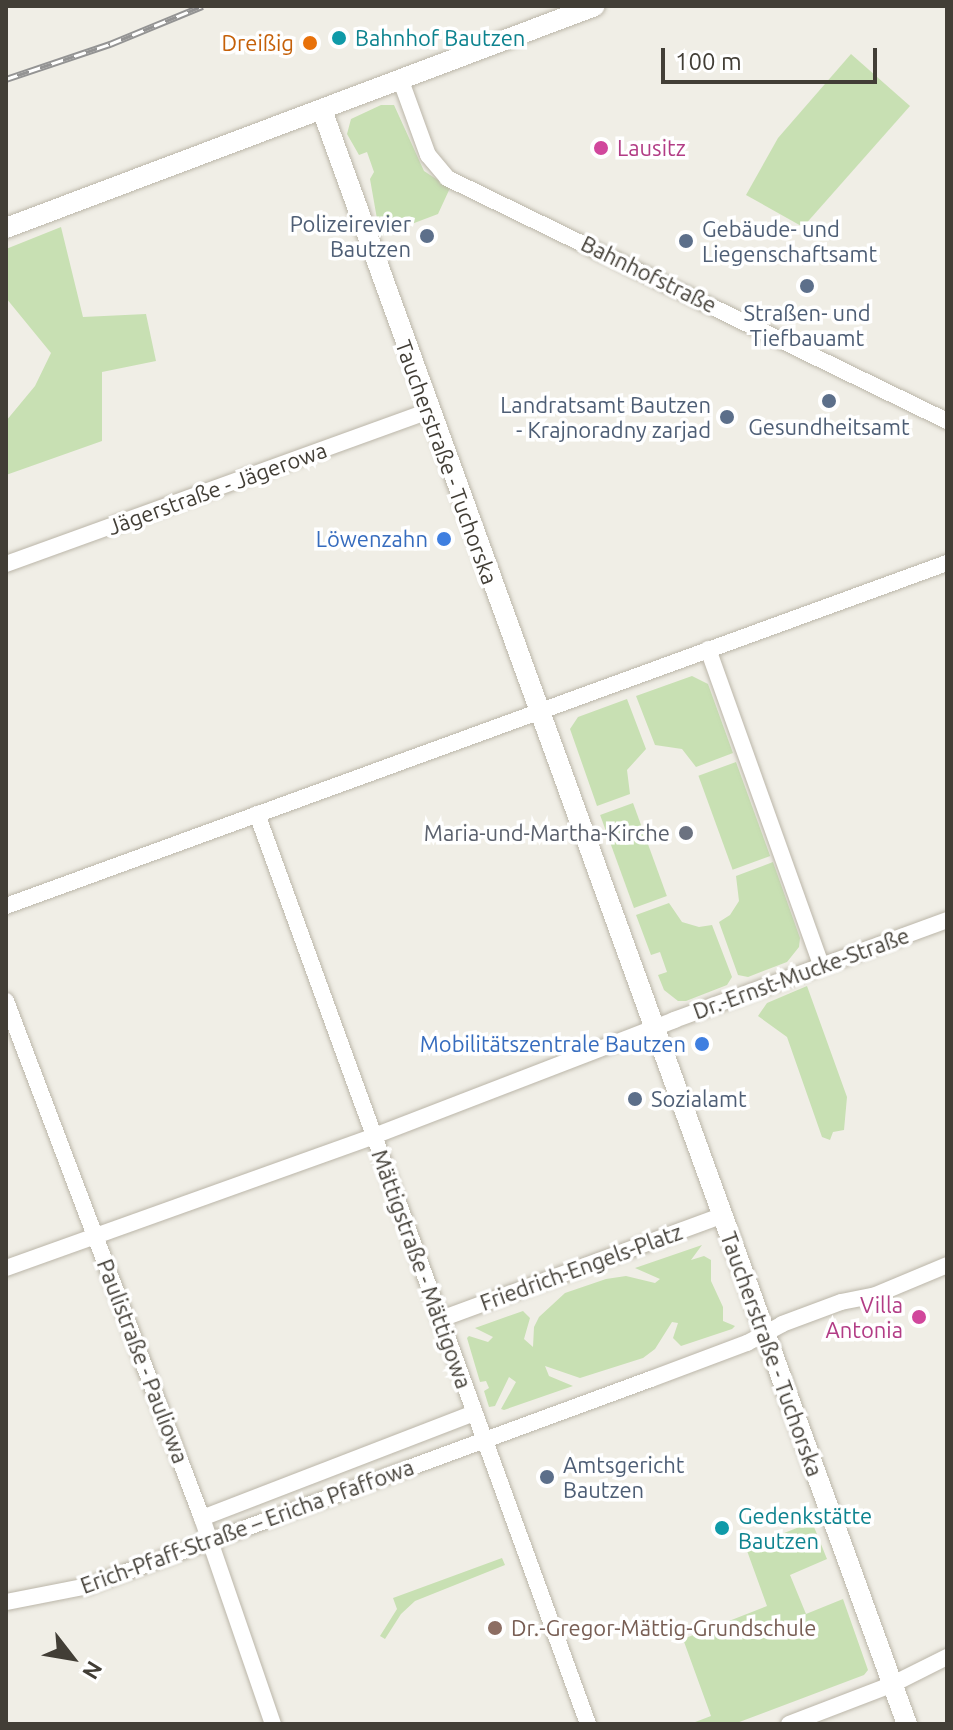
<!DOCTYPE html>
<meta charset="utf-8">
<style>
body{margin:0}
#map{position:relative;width:953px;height:1730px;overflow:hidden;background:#f0eee6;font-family:Ubuntu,sans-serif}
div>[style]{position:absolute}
.green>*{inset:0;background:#c8e0b3;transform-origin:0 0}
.roads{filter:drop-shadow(0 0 2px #bbb6a9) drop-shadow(0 0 2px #bbb6a9)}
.minor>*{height:16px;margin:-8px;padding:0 8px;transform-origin:8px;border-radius:8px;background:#fff}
.tertiary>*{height:20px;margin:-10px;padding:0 10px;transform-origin:10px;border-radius:10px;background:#fff}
.rail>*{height:7px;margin-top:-3.5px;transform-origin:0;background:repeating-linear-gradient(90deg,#fff 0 12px,#949494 0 24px);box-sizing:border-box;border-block:2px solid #949494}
.dots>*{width:22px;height:22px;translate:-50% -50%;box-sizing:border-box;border:4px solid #fff;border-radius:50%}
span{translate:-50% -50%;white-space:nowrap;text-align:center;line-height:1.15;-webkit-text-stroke:7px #fff;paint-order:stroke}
.culture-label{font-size:22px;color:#0d838f}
.left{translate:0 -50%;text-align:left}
.food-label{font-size:22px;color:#c56008}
.right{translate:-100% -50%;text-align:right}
.hotel-label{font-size:22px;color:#b23c85}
.service-label{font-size:22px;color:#4e5e75}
.street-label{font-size:22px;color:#423e36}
.shop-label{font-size:22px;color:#366cbe}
.worship-label{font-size:22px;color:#5b616d}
.education-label{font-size:22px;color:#785e54}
.frame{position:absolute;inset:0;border:8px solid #423e36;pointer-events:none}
.north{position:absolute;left:32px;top:1618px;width:80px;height:80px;-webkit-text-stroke:6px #fff;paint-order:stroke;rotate:121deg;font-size:22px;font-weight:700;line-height:32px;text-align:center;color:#423e36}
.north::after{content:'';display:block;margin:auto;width:28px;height:36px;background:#423e36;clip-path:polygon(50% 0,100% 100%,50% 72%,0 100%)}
.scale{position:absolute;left:661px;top:48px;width:216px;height:36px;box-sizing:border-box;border:4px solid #423e36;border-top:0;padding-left:10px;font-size:24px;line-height:28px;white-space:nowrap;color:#423e36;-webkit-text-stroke:6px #fff;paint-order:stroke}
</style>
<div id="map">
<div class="green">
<div style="clip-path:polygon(851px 54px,910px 106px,803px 227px,746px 195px,778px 138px)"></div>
<div style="clip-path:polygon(381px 105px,394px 105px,424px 171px,450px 188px,438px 214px,380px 236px,370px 179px,374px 172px,367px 152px,359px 155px,347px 134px,351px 119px)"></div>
<div style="clip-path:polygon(61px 227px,83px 317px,146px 314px,156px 361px,102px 372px,102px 441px,6px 475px,6px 421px,35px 386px,51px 353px,6px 298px,6px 249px)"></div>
<div style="clip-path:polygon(692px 676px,708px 684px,733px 753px,696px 767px,682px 749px,655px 745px,636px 696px)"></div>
<div style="clip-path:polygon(627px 699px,646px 749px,627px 770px,630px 794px,597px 806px,570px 729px,578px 717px)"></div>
<div style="left:736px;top:762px;width:100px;height:40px;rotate:70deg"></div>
<div style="left:633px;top:803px;width:99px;height:35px;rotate:70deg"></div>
<div style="clip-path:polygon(773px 862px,800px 938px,799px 947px,787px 962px,748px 977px,738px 975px,719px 922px,730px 915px,739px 901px,736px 876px)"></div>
<div style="clip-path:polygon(669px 903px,682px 922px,699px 927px,712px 925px,732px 977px,727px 985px,686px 1001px,678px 1001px,664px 990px,658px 975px,667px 972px,660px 952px,651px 955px,636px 915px)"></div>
<div style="clip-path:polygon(807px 986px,847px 1097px,844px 1130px,833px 1132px,830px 1140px,822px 1137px,787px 1037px,758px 1016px,767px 1003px)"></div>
<div style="clip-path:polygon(702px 1245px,691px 1260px,704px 1256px,711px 1260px,711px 1281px,723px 1307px,723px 1321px,735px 1326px,732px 1329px,681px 1346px,673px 1338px,678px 1323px,672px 1322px,655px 1349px,643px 1358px,580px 1378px,545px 1366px,549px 1376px,573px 1386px,504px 1410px,501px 1409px,516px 1382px,509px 1377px,495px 1406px,489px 1407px,484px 1391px,489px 1388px,486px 1381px,480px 1382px,467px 1338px,469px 1336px,488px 1342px,493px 1337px,475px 1328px,523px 1311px,530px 1318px,524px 1339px,533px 1347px,534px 1327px,539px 1317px,565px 1293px,606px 1279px,626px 1276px,655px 1283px,660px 1279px,635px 1268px)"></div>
<div style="clip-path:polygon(812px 1522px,827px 1559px,790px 1575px,806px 1614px,843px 1599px,868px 1670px,864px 1675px,734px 1724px,690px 1724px,711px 1716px,683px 1639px,767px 1606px,746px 1548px)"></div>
<div style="clip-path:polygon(502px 1558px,505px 1565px,415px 1601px,401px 1614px,385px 1639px,380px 1636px,397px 1609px,393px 1598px)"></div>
</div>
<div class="roads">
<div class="minor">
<div style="left:401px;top:81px;width:79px;rotate:70deg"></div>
<div style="left:428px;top:155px;width:30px;rotate:50deg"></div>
<div style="left:447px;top:178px;width:556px;rotate:25.92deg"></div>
<div style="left:6px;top:564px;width:449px;rotate:-19.9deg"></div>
<div style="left:708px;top:649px;width:336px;rotate:70.3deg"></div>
<div style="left:257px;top:814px;width:968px;rotate:70.01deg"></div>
<div style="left:6px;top:906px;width:1002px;rotate:-20.03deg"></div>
<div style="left:6px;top:1001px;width:553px;rotate:69.24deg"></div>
<div style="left:202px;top:1518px;width:218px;rotate:71deg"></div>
<div style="left:6px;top:1268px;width:391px;rotate:-19.7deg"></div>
<div style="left:374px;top:1136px;width:322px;rotate:-21.1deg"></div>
<div style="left:674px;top:1020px;width:291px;rotate:-20.1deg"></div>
<div style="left:441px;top:1319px;width:298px;rotate:-20.2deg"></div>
<div style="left:202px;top:1518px;width:292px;rotate:-21.1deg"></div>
<div style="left:6px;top:1602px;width:84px;rotate:-11deg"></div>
<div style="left:88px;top:1586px;width:600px;rotate:-20.19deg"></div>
<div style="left:651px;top:1379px;width:103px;rotate:-20.6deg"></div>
<div style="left:747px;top:1343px;width:40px;rotate:-28deg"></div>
<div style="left:782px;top:1324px;width:63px;rotate:-20.4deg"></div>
<div style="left:841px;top:1302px;width:33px;rotate:-11deg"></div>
<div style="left:873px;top:1296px;width:80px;rotate:-22.7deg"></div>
<div style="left:789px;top:1724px;width:111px;rotate:-21deg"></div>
<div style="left:893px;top:1684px;width:60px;rotate:-26.6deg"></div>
</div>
<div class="tertiary">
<div style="left:322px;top:110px;width:1717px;rotate:70.08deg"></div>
<div style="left:6px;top:228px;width:629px;rotate:-20.65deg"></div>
</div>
</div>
<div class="rail">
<div style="left:6px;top:79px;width:110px;rotate:-18.6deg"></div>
<div style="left:110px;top:44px;width:100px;rotate:-22.4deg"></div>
</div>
<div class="dots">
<div style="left:339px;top:38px;background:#0f9aa8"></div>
<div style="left:310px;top:43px;background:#e8710a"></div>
<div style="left:601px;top:148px;background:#d1479c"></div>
<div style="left:427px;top:236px;background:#5c6f8a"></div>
<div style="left:686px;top:241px;background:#5c6f8a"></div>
<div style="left:807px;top:286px;background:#5c6f8a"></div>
<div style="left:829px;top:401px;background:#5c6f8a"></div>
<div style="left:727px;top:417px;background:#5c6f8a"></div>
<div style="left:444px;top:539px;background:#3f7fe0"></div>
<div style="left:686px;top:833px;background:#6b7280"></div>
<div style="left:702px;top:1044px;background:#3f7fe0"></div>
<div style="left:635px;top:1099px;background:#5c6f8a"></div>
<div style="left:919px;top:1317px;background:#d1479c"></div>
<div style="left:547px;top:1477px;background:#5c6f8a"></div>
<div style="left:722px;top:1528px;background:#0f9aa8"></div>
<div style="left:495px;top:1628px;background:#8d6e63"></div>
</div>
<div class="culture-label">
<span class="left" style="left:355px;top:38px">Bahnhof Bautzen</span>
<span class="left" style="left:738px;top:1528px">Gedenkstätte<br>Bautzen</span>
</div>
<div class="food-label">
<span class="right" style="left:294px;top:43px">Dreißig</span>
</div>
<div class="hotel-label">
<span class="left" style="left:617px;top:148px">Lausitz</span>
<span class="right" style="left:903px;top:1317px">Villa<br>Antonia</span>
</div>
<div class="service-label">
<span class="right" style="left:411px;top:236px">Polizeirevier<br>Bautzen</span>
<span class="left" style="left:702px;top:241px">Gebäude- und<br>Liegenschaftsamt</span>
<span style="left:807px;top:325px">Straßen- und<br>Tiefbauamt</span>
<span class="right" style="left:711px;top:417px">Landratsamt Bautzen<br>- Krajnoradny zarjad</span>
<span style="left:829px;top:427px">Gesundheitsamt</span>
<span class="left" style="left:651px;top:1099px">Sozialamt</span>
<span class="left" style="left:563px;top:1477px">Amtsgericht<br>Bautzen</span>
</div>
<div class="street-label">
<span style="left:649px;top:274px;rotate:26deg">Bahnhofstraße</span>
<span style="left:447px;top:462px;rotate:70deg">Taucherstraße - Tuchorska</span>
<span style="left:217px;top:488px;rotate:-20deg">Jägerstraße - Jägerowa</span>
<span style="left:801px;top:973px;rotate:-20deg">Dr.-Ernst-Mucke-Straße</span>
<span style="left:581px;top:1267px;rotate:-20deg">Friedrich-Engels-Platz</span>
<span style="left:422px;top:1269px;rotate:70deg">Mättigstraße - Mättigowa</span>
<span style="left:772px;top:1354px;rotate:70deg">Taucherstraße - Tuchorska</span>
<span style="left:143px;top:1361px;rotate:69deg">Paulistraße - Pauliowa</span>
<span style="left:247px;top:1526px;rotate:-20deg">Erich-Pfaff-Straße – Ericha Pfaffowa</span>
</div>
<div class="shop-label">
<span class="right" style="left:428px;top:539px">Löwenzahn</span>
<span class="right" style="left:686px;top:1044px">Mobilitätszentrale Bautzen</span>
</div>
<div class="worship-label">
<span class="right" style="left:670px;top:833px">Maria-und-Martha-Kirche</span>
</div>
<div class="education-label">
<span class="left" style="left:511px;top:1628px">Dr.-Gregor-Mättig-Grundschule</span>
</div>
<div class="frame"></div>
<div class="north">N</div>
<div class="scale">100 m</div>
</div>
